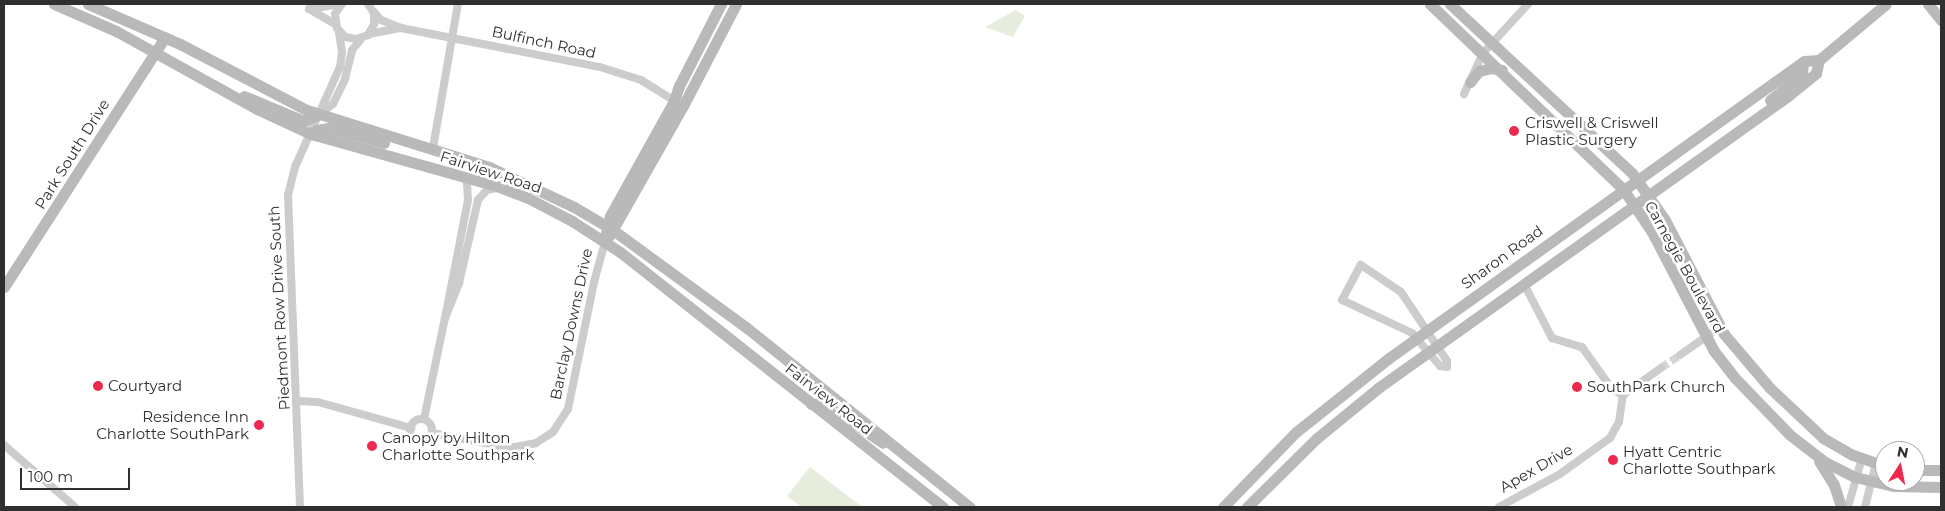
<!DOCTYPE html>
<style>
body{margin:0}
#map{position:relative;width:1945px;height:511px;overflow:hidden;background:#fff;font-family:Montserrat,sans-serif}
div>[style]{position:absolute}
.green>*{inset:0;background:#e7eddc}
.street-tunnel>*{height:8px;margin-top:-4px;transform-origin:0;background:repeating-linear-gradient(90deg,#d5d5d5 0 8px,transparent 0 12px)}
.street>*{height:8px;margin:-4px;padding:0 4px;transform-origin:4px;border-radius:4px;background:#ccc}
.street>.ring{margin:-4px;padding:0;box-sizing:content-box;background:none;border:8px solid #ccc;border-radius:50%}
.secondary>*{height:11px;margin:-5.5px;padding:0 5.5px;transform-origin:5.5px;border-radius:5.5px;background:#b9b9b9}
.dots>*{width:14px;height:14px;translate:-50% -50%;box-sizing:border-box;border:2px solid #fff;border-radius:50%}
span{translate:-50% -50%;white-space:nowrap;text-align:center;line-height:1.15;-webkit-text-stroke:5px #fff;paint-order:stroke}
.street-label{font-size:15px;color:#2f2f2f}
.poi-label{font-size:15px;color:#2f2f2f}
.left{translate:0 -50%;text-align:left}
.right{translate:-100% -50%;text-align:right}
.frame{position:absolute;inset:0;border:5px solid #2f2f2f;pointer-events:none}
.north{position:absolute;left:1875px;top:441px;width:50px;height:50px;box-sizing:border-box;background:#fff;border:1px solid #acacac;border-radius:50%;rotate:11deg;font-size:14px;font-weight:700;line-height:20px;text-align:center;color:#2f2f2f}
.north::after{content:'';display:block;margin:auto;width:18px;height:22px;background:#ed294e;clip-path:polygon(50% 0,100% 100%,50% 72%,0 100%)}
.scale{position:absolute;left:20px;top:468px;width:110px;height:22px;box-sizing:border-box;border:2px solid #2f2f2f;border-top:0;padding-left:6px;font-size:15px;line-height:18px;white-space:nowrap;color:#2f2f2f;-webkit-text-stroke:4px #fff;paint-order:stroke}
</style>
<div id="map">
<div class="green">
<div style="clip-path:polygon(1016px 10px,1025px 16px,1013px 37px,985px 27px)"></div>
<div style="clip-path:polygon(810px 467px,861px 506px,861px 507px,802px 507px,787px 496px)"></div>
</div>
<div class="street-tunnel">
<div style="left:1661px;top:368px;width:23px;rotate:-34deg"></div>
</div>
<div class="street">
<div style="left:342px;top:4px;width:12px;rotate:125deg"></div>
<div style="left:335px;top:14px;width:14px;rotate:82deg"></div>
<div style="left:337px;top:28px;width:12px;rotate:48deg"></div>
<div style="left:345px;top:37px;width:11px;rotate:10deg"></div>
<div style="left:356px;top:39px;width:13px;rotate:-18deg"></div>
<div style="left:368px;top:35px;width:13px;rotate:-61deg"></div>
<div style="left:374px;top:24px;width:11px;rotate:-90deg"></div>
<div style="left:374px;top:13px;width:11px;rotate:-124deg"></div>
<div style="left:335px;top:24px;width:30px;rotate:-150deg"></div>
<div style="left:309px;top:9px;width:32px;rotate:-9deg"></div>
<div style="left:401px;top:28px;width:203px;rotate:11.1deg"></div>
<div style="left:600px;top:67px;width:43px;rotate:17.6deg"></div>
<div style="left:641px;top:80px;width:39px;rotate:32deg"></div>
<div style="left:369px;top:34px;width:33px;rotate:-11deg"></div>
<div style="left:401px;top:28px;width:22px;rotate:-158deg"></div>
<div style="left:381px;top:20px;width:11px;rotate:-131deg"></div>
<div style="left:1464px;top:94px;width:45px;rotate:-65.1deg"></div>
<div style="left:1483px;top:53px;width:67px;rotate:-47.4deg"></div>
<div style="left:320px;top:114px;width:16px;rotate:-38deg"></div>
<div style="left:333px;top:104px;width:28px;rotate:-64deg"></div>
<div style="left:345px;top:79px;width:30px;rotate:-76deg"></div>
<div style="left:352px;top:50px;width:16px;rotate:-50deg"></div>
<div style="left:433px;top:148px;width:146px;rotate:-80.2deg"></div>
<div style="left:464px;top:177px;width:6px;rotate:59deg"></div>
<div style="left:467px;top:182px;width:18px;rotate:87deg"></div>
<div style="left:468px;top:200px;width:120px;rotate:101deg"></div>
<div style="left:445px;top:318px;width:38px;rotate:-68deg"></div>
<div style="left:459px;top:283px;width:85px;rotate:-77.1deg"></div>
<div style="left:478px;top:200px;width:13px;rotate:-48deg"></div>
<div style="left:487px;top:190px;width:10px;rotate:-11deg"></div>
<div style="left:1361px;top:265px;width:48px;rotate:34deg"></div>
<div style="left:1401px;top:292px;width:83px;rotate:56.3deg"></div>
<div style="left:1447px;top:361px;width:6px;rotate:90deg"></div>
<div style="left:1447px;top:367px;width:7px;rotate:-172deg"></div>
<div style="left:1440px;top:366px;width:43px;rotate:-130.3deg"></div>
<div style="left:1412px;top:333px;width:77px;rotate:-154.8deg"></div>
<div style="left:1342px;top:300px;width:40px;rotate:-62deg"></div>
<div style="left:1524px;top:284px;width:61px;rotate:62.6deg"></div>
<div style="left:1552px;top:338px;width:31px;rotate:17deg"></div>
<div style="left:1582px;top:347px;width:52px;rotate:54.5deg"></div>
<div style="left:1612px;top:389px;width:13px;rotate:29deg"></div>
<div style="left:1680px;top:355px;width:49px;rotate:-35deg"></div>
<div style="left:298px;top:401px;width:20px;rotate:3deg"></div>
<div style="left:318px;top:402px;width:97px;rotate:15.6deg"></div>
<div style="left:424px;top:419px;width:103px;rotate:-78.3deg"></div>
<div class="ring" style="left:410px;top:419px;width:14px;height:14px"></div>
<div style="left:432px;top:433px;width:78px;rotate:11deg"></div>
<div style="left:509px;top:448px;width:27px;rotate:-10deg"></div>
<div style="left:536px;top:443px;width:20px;rotate:-33deg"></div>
<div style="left:553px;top:432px;width:27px;rotate:-57deg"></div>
<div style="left:568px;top:409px;width:130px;rotate:-78.4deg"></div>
<div style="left:594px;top:282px;width:41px;rotate:-74.6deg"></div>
<div style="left:4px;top:445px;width:94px;rotate:41.1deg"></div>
<div style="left:300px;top:507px;width:312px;rotate:-92.2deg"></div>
<div style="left:288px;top:195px;width:29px;rotate:-76deg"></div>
<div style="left:295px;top:167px;width:110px;rotate:-65.8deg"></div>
<div style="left:340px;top:67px;width:15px;rotate:-82deg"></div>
<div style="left:342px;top:52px;width:20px;rotate:-99deg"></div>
<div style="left:1499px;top:507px;width:69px;rotate:-28.4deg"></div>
<div style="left:1560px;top:474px;width:62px;rotate:-35.8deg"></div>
<div style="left:1610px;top:438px;width:18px;rotate:-61deg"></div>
<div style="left:1619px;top:422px;width:27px;rotate:-82deg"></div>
<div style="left:1623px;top:395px;width:47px;rotate:-35.4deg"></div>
<div style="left:1848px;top:507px;width:51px;rotate:-74.1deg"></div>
<div style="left:1865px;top:507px;width:45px;rotate:-76deg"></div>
</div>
<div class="secondary">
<div style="left:54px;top:4px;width:68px;rotate:23.5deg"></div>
<div style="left:116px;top:31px;width:161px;rotate:29deg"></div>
<div style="left:257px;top:109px;width:60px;rotate:24.8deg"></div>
<div style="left:311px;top:134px;width:190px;rotate:15.6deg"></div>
<div style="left:494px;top:185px;width:36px;rotate:21deg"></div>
<div style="left:528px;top:198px;width:50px;rotate:27.6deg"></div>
<div style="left:572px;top:221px;width:57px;rotate:32.9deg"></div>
<div style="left:620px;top:252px;width:412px;rotate:38.3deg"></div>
<div style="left:88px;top:4px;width:100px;rotate:23.5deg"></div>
<div style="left:180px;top:44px;width:143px;rotate:27.5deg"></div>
<div style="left:307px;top:110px;width:191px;rotate:17.4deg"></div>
<div style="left:489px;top:167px;width:94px;rotate:25.2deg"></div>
<div style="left:574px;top:207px;width:45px;rotate:30.5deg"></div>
<div style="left:613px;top:230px;width:166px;rotate:36.2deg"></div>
<div style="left:747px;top:328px;width:286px;rotate:38.8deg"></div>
<div style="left:1430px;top:4px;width:267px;rotate:43.8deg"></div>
<div style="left:1623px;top:189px;width:52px;rotate:56deg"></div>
<div style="left:1652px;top:232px;width:134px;rotate:62.5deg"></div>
<div style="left:1714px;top:351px;width:34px;rotate:52deg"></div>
<div style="left:1735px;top:378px;width:79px;rotate:46deg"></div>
<div style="left:1790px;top:435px;width:44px;rotate:37.6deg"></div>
<div style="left:1825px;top:462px;width:34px;rotate:27deg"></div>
<div style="left:1855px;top:477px;width:39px;rotate:13deg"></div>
<div style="left:1893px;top:486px;width:48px;rotate:1.2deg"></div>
<div style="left:1450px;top:4px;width:248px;rotate:42.9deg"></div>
<div style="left:1632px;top:173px;width:57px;rotate:54.9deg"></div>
<div style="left:1665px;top:220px;width:128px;rotate:62.6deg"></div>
<div style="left:1724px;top:334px;width:71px;rotate:49.6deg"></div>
<div style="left:1770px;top:388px;width:73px;rotate:43.3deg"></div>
<div style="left:1823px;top:438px;width:34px;rotate:30deg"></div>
<div style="left:1853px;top:455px;width:34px;rotate:19deg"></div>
<div style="left:1928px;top:4px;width:21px;rotate:51deg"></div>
<div style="left:1470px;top:82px;width:14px;rotate:-51deg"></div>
<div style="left:1479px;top:71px;width:12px;rotate:-14deg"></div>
<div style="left:1491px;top:68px;width:11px;rotate:10deg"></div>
<div style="left:244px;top:96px;width:65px;rotate:22.6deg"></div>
<div style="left:304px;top:121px;width:17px;rotate:-24deg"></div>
<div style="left:1770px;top:100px;width:41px;rotate:-39.1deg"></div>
<div style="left:1802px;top:74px;width:12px;rotate:-85deg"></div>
<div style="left:311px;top:134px;width:6px;rotate:-39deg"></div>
<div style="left:316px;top:130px;width:13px;rotate:-9deg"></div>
<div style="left:329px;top:128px;width:57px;rotate:15.3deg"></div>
<div style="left:606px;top:233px;width:17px;rotate:-77deg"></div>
<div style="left:610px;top:216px;width:132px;rotate:-60.9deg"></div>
<div style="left:674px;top:101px;width:16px;rotate:-72deg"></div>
<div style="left:679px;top:86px;width:92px;rotate:-62.9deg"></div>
<div style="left:609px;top:236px;width:150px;rotate:-60.4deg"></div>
<div style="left:683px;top:106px;width:115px;rotate:-62.5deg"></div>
<div style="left:4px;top:287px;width:297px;rotate:-57.2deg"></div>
<div style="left:811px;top:404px;width:14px;rotate:-4deg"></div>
<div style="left:825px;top:403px;width:70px;rotate:34.6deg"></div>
<div style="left:1819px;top:461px;width:28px;rotate:58deg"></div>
<div style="left:1834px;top:485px;width:23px;rotate:72deg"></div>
<div style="left:1915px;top:470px;width:26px"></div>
<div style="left:1223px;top:507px;width:105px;rotate:-45.8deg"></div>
<div style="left:1296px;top:432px;width:119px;rotate:-38.5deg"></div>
<div style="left:1389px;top:358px;width:510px;rotate:-35.59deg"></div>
<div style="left:1804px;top:61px;width:15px;rotate:-4deg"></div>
<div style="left:1819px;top:60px;width:87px;rotate:-39.9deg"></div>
<div style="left:1247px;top:507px;width:98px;rotate:-44.6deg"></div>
<div style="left:1317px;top:438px;width:79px;rotate:-39.3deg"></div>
<div style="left:1378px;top:388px;width:503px;rotate:-35.46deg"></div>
<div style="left:1788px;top:96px;width:36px;rotate:-39deg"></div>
<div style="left:1816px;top:73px;width:13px;rotate:-77deg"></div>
</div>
<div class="dots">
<div style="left:1514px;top:131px;background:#ed294e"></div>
<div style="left:98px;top:386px;background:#ed294e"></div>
<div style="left:1577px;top:387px;background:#ed294e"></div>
<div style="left:259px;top:425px;background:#ed294e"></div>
<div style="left:372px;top:446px;background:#ed294e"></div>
<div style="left:1613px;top:460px;background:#ed294e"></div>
</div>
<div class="street-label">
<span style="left:544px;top:42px;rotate:12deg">Bulfinch Road</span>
<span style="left:72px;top:154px;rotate:-58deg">Park South Drive</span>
<span style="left:491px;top:172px;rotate:18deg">Fairview Road</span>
<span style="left:1502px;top:257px;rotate:-36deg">Sharon Road</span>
<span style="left:1685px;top:267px;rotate:61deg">Carnegie Boulevard</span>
<span style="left:279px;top:308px;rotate:-93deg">Piedmont Row Drive South</span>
<span style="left:571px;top:324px;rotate:-78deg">Barclay Downs Drive</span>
<span style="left:829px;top:399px;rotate:38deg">Fairview Road</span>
<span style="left:1536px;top:468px;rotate:-30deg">Apex Drive</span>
</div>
<div class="poi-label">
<span class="left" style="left:1525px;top:131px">Criswell &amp; Criswell<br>Plastic Surgery</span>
<span class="left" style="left:108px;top:386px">Courtyard</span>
<span class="left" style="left:1587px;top:387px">SouthPark Church</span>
<span class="right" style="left:249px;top:425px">Residence Inn<br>Charlotte SouthPark</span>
<span class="left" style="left:382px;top:446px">Canopy by Hilton<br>Charlotte Southpark</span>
<span class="left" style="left:1623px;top:460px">Hyatt Centric<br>Charlotte Southpark</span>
</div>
<div class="frame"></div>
<div class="north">N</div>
<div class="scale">100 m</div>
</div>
